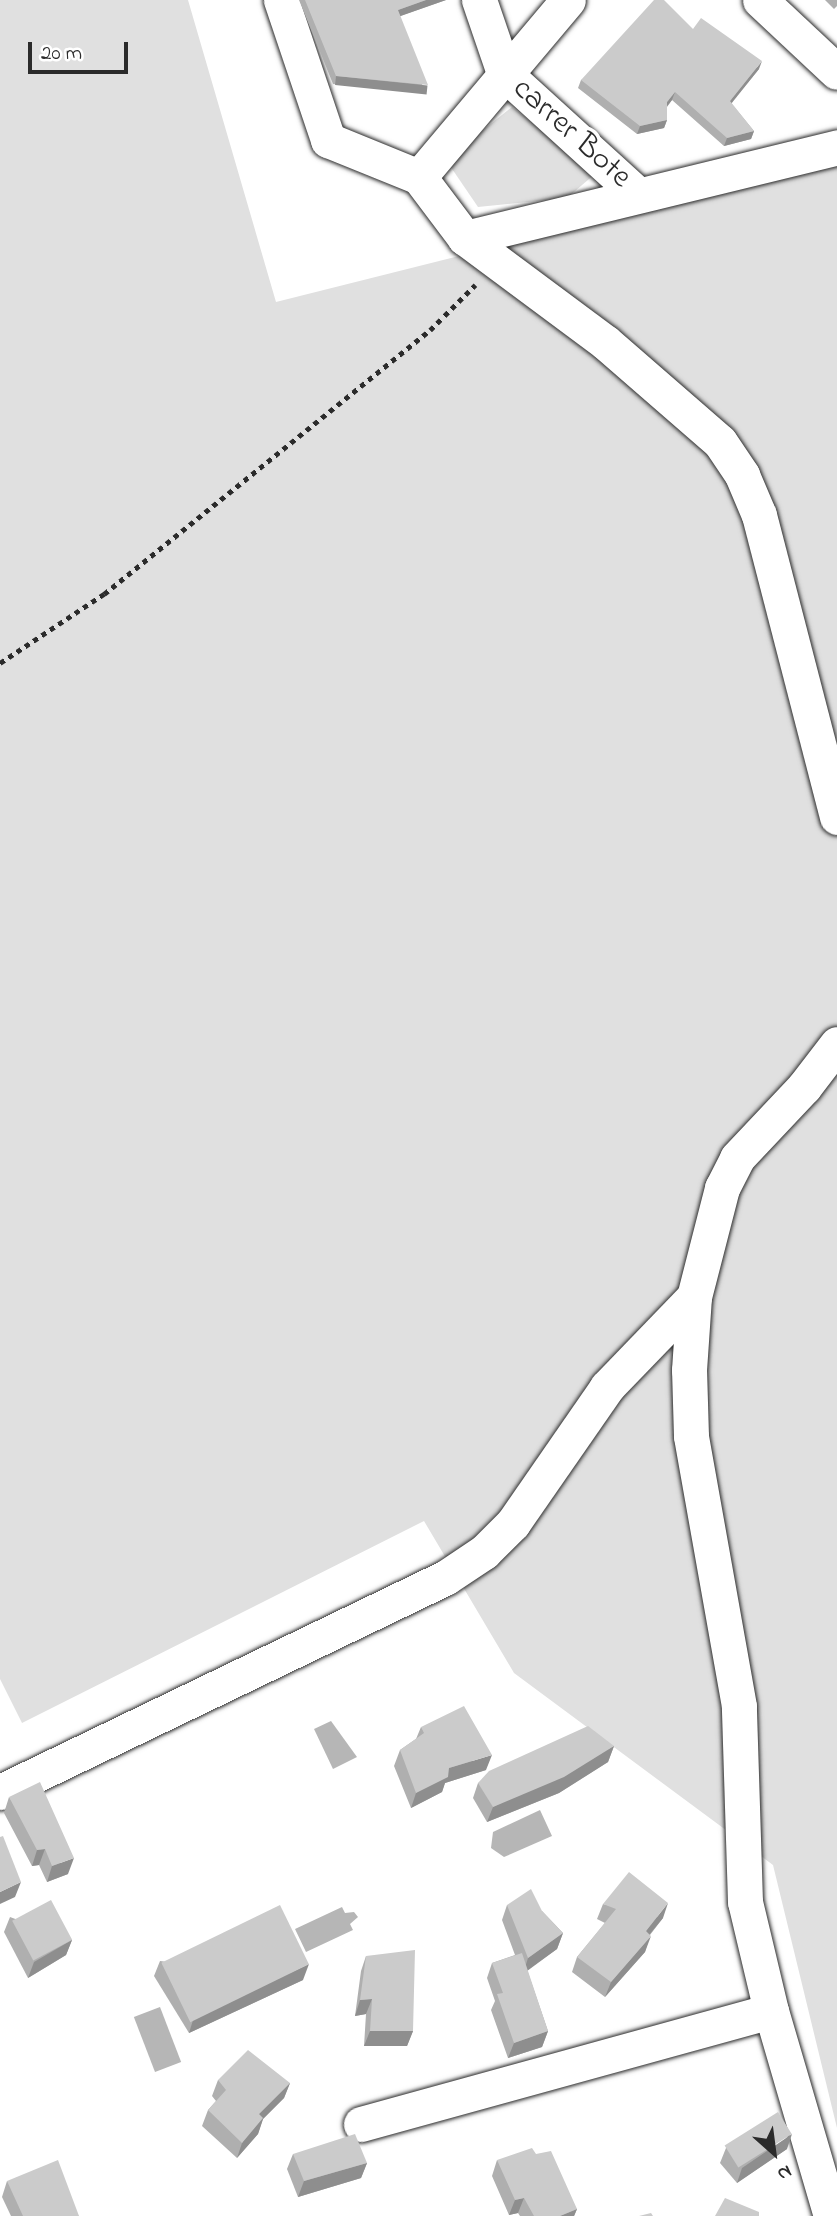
<!DOCTYPE html>
<style>
body{margin:0}
#map{position:relative;width:837px;height:2216px;overflow:hidden;background:#fff;font-family:"Indie Flower",sans-serif}
div>[style]{position:absolute}
.green>*{inset:0;background:#e0e0e0}
.water>*{inset:0;background:#b6b6b6;transform-origin:0 0}
.path>*{height:4.5px;margin-top:-2.25px;transform-origin:0;background:repeating-linear-gradient(90deg,#2b2b2b 0 5px,transparent 0 10px)}
.roads{filter:drop-shadow(0 0 2px #2b2b2b) drop-shadow(0 0 2px #2b2b2b)}
.street>*{height:35px;margin:-17.5px;padding:0 17.5px;transform-origin:17.5px;border-radius:17.5px;background:#fff}
.wall>*{inset:0;background:#afafaf}
.shaded-wall>*{inset:0;background:#8e8e8e;transform-origin:0 0}
.building>*{inset:0;background:#cbcbcb;transform-origin:0 0}
span{translate:-50% -50%;white-space:nowrap;text-align:center;line-height:1.15;-webkit-text-stroke:7px #fff;paint-order:stroke}
.street-label{font-size:32px;color:#2b2b2b}
.north{position:absolute;left:739px;top:2118px;width:70px;height:70px;-webkit-text-stroke:5px #fff;paint-order:stroke;rotate:152deg;font-size:19px;font-weight:700;line-height:28px;text-align:center;color:#2b2b2b}
.north::after{content:'';display:block;margin:auto;width:24px;height:32px;background:#2b2b2b;clip-path:polygon(50% 0,100% 100%,50% 72%,0 100%)}
.scale{position:absolute;left:28px;top:42px;width:100px;height:32px;box-sizing:border-box;border:4px solid #2b2b2b;border-top:0;padding-left:9px;font-size:21px;line-height:24px;white-space:nowrap;color:#2b2b2b;-webkit-text-stroke:5px #fff;paint-order:stroke}
</style>
<div id="map">
<div class="green">
<div style="clip-path:polygon(0 0,188px 0,276px 302px,837px 161px,837px 2128px,773px 1865px,514px 1673px,424px 1521px,22px 1723px,0 1679px)"></div>
<div style="clip-path:polygon(512px 107px,596px 173px,567px 198px,478px 207px,446px 160px)"></div>
</div>
<div class="water">
<div style="clip-path:polygon(331px 1721px,357px 1757px,333px 1769px,314px 1729px)"></div>
<div style="clip-path:polygon(540px 1810px,552px 1836px,504px 1857px,491px 1848px,493px 1832px)"></div>
<div style="clip-path:polygon(342px 1907px,345px 1913px,354px 1912px,358px 1917px,350px 1924px,353px 1930px,306px 1952px,295px 1929px)"></div>
<div style="left:160px;top:2007px;width:59px;height:28px;rotate:69deg"></div>
</div>
<div class="path">
<div style="left:0;top:663px;width:125px;rotate:-33.6deg"></div>
<div style="left:104px;top:594px;width:419px;rotate:-39deg"></div>
<div style="left:430px;top:330px;width:64px;rotate:-45deg"></div>
</div>
<div class="roads">
<div class="street">
<div style="left:281px;top:0;width:148px;rotate:71.4deg"></div>
<div style="left:328px;top:140px;width:98px;rotate:22.1deg"></div>
<div style="left:419px;top:177px;width:76px;rotate:53deg"></div>
<div style="left:465px;top:238px;width:174px;rotate:36.6deg"></div>
<div style="left:605px;top:342px;width:152px;rotate:41deg"></div>
<div style="left:720px;top:442px;width:40px;rotate:56deg"></div>
<div style="left:742px;top:475px;width:43px;rotate:67deg"></div>
<div style="left:759px;top:515px;width:312px;rotate:75.5deg"></div>
<div style="left:479px;top:0;width:77px;rotate:71.1deg"></div>
<div style="left:504px;top:73px;width:181px;rotate:42.3deg"></div>
<div style="left:760px;top:0;width:105px;rotate:43.1deg"></div>
<div style="left:419px;top:177px;width:231px;rotate:-49.9deg"></div>
<div style="left:465px;top:238px;width:383px;rotate:-13.7deg"></div>
<div style="left:0;top:1792px;width:494px;rotate:-25.7deg"></div>
<div style="left:445px;top:1578px;width:47px;rotate:-33.7deg"></div>
<div style="left:484px;top:1552px;width:41px;rotate:-45deg"></div>
<div style="left:513px;top:1523px;width:165px;rotate:-55.3deg"></div>
<div style="left:607px;top:1387px;width:125px;rotate:-46deg"></div>
<div style="left:361px;top:2124px;width:425px;rotate:-15.4deg"></div>
<div style="left:831px;top:2216px;width:214px;rotate:-106.3deg"></div>
<div style="left:771px;top:2011px;width:112px;rotate:-103.4deg"></div>
<div style="left:745px;top:1902px;width:196px;rotate:-91.8deg"></div>
<div style="left:739px;top:1706px;width:274px;rotate:-100.1deg"></div>
<div style="left:691px;top:1436px;width:66px;rotate:-91.7deg"></div>
<div style="left:689px;top:1370px;width:73px;rotate:-86.1deg"></div>
<div style="left:694px;top:1297px;width:113px;rotate:-75.6deg"></div>
<div style="left:722px;top:1188px;width:34px;rotate:-63deg"></div>
<div style="left:737px;top:1158px;width:98px;rotate:-46.7deg"></div>
<div style="left:804px;top:1087px;width:54px;rotate:-52.5deg"></div>
</div>
</div>
<div class="wall">
<div style="clip-path:polygon(299px 0,446px 0,400px 16px,425px 93px,333px 84px)"></div>
<div style="clip-path:polygon(825px 0,837px 0,837px 6px,834px 9px)"></div>
<div style="clip-path:polygon(693px 29px,759px 69px,731px 103px,754px 131px,751px 139px,724px 146px,672px 100px,667px 107px,667px 120px,664px 128px,637px 134px,578px 88px,581px 80px)"></div>
<div style="clip-path:polygon(421px 1727px,486px 1770px,445px 1783px,442px 1792px,411px 1808px,394px 1766px,400px 1750px,416px 1739px)"></div>
<div style="clip-path:polygon(614px 1746px,608px 1762px,559px 1793px,487px 1822px,473px 1798px,478px 1783px)"></div>
<div style="clip-path:polygon(9px 1797px,68px 1874px,47px 1882px,39px 1865px,32px 1866px,4px 1813px)"></div>
<div style="clip-path:polygon(603px 1904px,663px 1918px,650px 1935px,645px 1952px,605px 1997px,572px 1972px,577px 1957px,605px 1923px,597px 1919px)"></div>
<div style="clip-path:polygon(507px 1905px,542px 1911px,563px 1933px,557px 1949px,527px 1970px,548px 2031px,542px 2047px,508px 2058px,491px 2010px,495px 2001px,487px 1978px,492px 1963px,515px 1955px,502px 1920px)"></div>
<div style="clip-path:polygon(10px 1917px,72px 1940px,66px 1955px,28px 1978px,4px 1932px)"></div>
<div style="clip-path:polygon(366px 1956px,413px 2031px,407px 2046px,364px 2046px,366px 2014px,355px 2016px,361px 1971px)"></div>
<div style="clip-path:polygon(160px 1961px,303px 1980px,189px 2033px,154px 1976px)"></div>
<div style="clip-path:polygon(218px 2080px,290px 2083px,284px 2098px,263px 2119px,258px 2134px,237px 2158px,202px 2126px,208px 2110px,216px 2101px,212px 2096px)"></div>
<div style="clip-path:polygon(726px 2148px,787px 2149px,737px 2183px,720px 2163px)"></div>
<div style="clip-path:polygon(293px 2154px,367px 2163px,361px 2178px,298px 2197px,287px 2169px)"></div>
<div style="clip-path:polygon(497px 2160px,577px 2209px,574px 2216px,520px 2216px,518px 2213px,509px 2215px,492px 2176px)"></div>
<div style="clip-path:polygon(7px 2181px,79px 2216px,11px 2216px,2px 2197px)"></div>
</div>
<div class="shaded-wall">
<div style="clip-path:polygon(426px 0,446px 0,395px 18px,398px 10px)"></div>
<div style="clip-path:polygon(762px 61px,759px 69px,727px 109px,730px 101px)"></div>
<div style="left:336px;top:76px;width:92px;height:9px;rotate:6deg"></div>
<div style="clip-path:polygon(675px 92px,672px 100px,664px 110px,667px 102px)"></div>
<div style="clip-path:polygon(667px 120px,664px 128px,637px 134px,640px 126px)"></div>
<div style="clip-path:polygon(754px 131px,751px 139px,724px 146px,727px 138px)"></div>
<div style="clip-path:polygon(614px 1746px,608px 1762px,559px 1793px,487px 1822px,493px 1807px)"></div>
<div style="clip-path:polygon(492px 1755px,486px 1770px,445px 1783px,442px 1792px,411px 1808px,416px 1793px,449px 1768px)"></div>
<div style="clip-path:polygon(45px 1849px,39px 1865px,32px 1866px,37px 1850px)"></div>
<div style="clip-path:polygon(74px 1858px,68px 1874px,47px 1882px,52px 1866px)"></div>
<div style="clip-path:polygon(21px 1882px,15px 1897px,0 1904px,0 1892px)"></div>
<div style="clip-path:polygon(668px 1903px,663px 1918px,640px 1946px,646px 1931px)"></div>
<div style="clip-path:polygon(563px 1933px,557px 1949px,523px 1974px,528px 1958px)"></div>
<div style="clip-path:polygon(651px 1936px,645px 1952px,605px 1997px,611px 1982px)"></div>
<div style="clip-path:polygon(72px 1940px,66px 1955px,28px 1978px,34px 1962px)"></div>
<div style="clip-path:polygon(309px 1964px,303px 1980px,189px 2033px,194px 2017px)"></div>
<div style="clip-path:polygon(372px 1999px,366px 2014px,355px 2016px,360px 2000px)"></div>
<div style="clip-path:polygon(370px 2031px,413px 2031px,407px 2046px,364px 2046px)"></div>
<div style="clip-path:polygon(548px 2031px,542px 2047px,508px 2058px,514px 2043px)"></div>
<div style="clip-path:polygon(290px 2083px,284px 2098px,263px 2119px,258px 2134px,237px 2158px,242px 2143px,259px 2114px)"></div>
<div style="clip-path:polygon(792px 2134px,787px 2149px,737px 2183px,742px 2168px)"></div>
<div style="clip-path:polygon(367px 2163px,361px 2178px,298px 2197px,304px 2181px)"></div>
<div style="clip-path:polygon(524px 2198px,518px 2213px,509px 2215px,515px 2200px)"></div>
<div style="clip-path:polygon(577px 2209px,574px 2216px,560px 2216px)"></div>
</div>
<div class="building">
<div style="clip-path:polygon(305px 0,426px 0,398px 10px,428px 85px,336px 76px)"></div>
<div style="clip-path:polygon(654px 0,664px 0,693px 29px,701px 18px,762px 61px,730px 101px,754px 131px,727px 138px,675px 92px,667px 102px,667px 120px,640px 126px,581px 80px)"></div>
<div style="clip-path:polygon(464px 1706px,492px 1755px,449px 1768px,448px 1777px,416px 1793px,400px 1750px,424px 1733px,421px 1727px)"></div>
<div style="clip-path:polygon(588px 1726px,614px 1746px,564px 1777px,493px 1807px,478px 1783px,489px 1771px)"></div>
<div style="clip-path:polygon(40px 1782px,74px 1858px,52px 1866px,45px 1849px,37px 1850px,9px 1797px)"></div>
<div style="clip-path:polygon(3px 1836px,21px 1882px,0 1892px,0 1837px)"></div>
<div style="clip-path:polygon(629px 1872px,668px 1903px,646px 1931px,651px 1936px,611px 1982px,577px 1957px,616px 1909px,603px 1904px)"></div>
<div style="clip-path:polygon(531px 1889px,542px 1911px,563px 1933px,528px 1958px,507px 1905px)"></div>
<div style="left:51px;top:1900px;width:45px;height:44px;rotate:62deg"></div>
<div style="left:280px;top:1905px;width:66px;height:132px;rotate:64deg"></div>
<div style="clip-path:polygon(415px 1950px,413px 2031px,370px 2031px,372px 1999px,360px 2000px,366px 1956px)"></div>
<div style="clip-path:polygon(522px 1953px,548px 2031px,514px 2043px,497px 1994px,503px 1993px,492px 1963px)"></div>
<div style="clip-path:polygon(248px 2050px,290px 2083px,259px 2114px,263px 2118px,242px 2143px,208px 2110px,226px 2090px,218px 2080px)"></div>
<div style="left:778px;top:2112px;width:26px;height:63px;rotate:58deg"></div>
<div style="clip-path:polygon(355px 2134px,367px 2163px,304px 2181px,293px 2154px)"></div>
<div style="clip-path:polygon(532px 2148px,536px 2154px,551px 2151px,577px 2209px,560px 2216px,534px 2216px,524px 2198px,515px 2200px,497px 2160px)"></div>
<div style="clip-path:polygon(58px 2160px,79px 2216px,23px 2216px,7px 2181px)"></div>
<div style="clip-path:polygon(725px 2198px,759px 2212px,759px 2216px,715px 2216px)"></div>
<div style="clip-path:polygon(651px 2213px,653px 2216px,639px 2216px)"></div>
</div>
<div class="street-label">
<span style="left:571px;top:134px;rotate:42deg">carrer Bote</span>
</div>
<div class="north">N</div>
<div class="scale">20 m</div>
</div>
